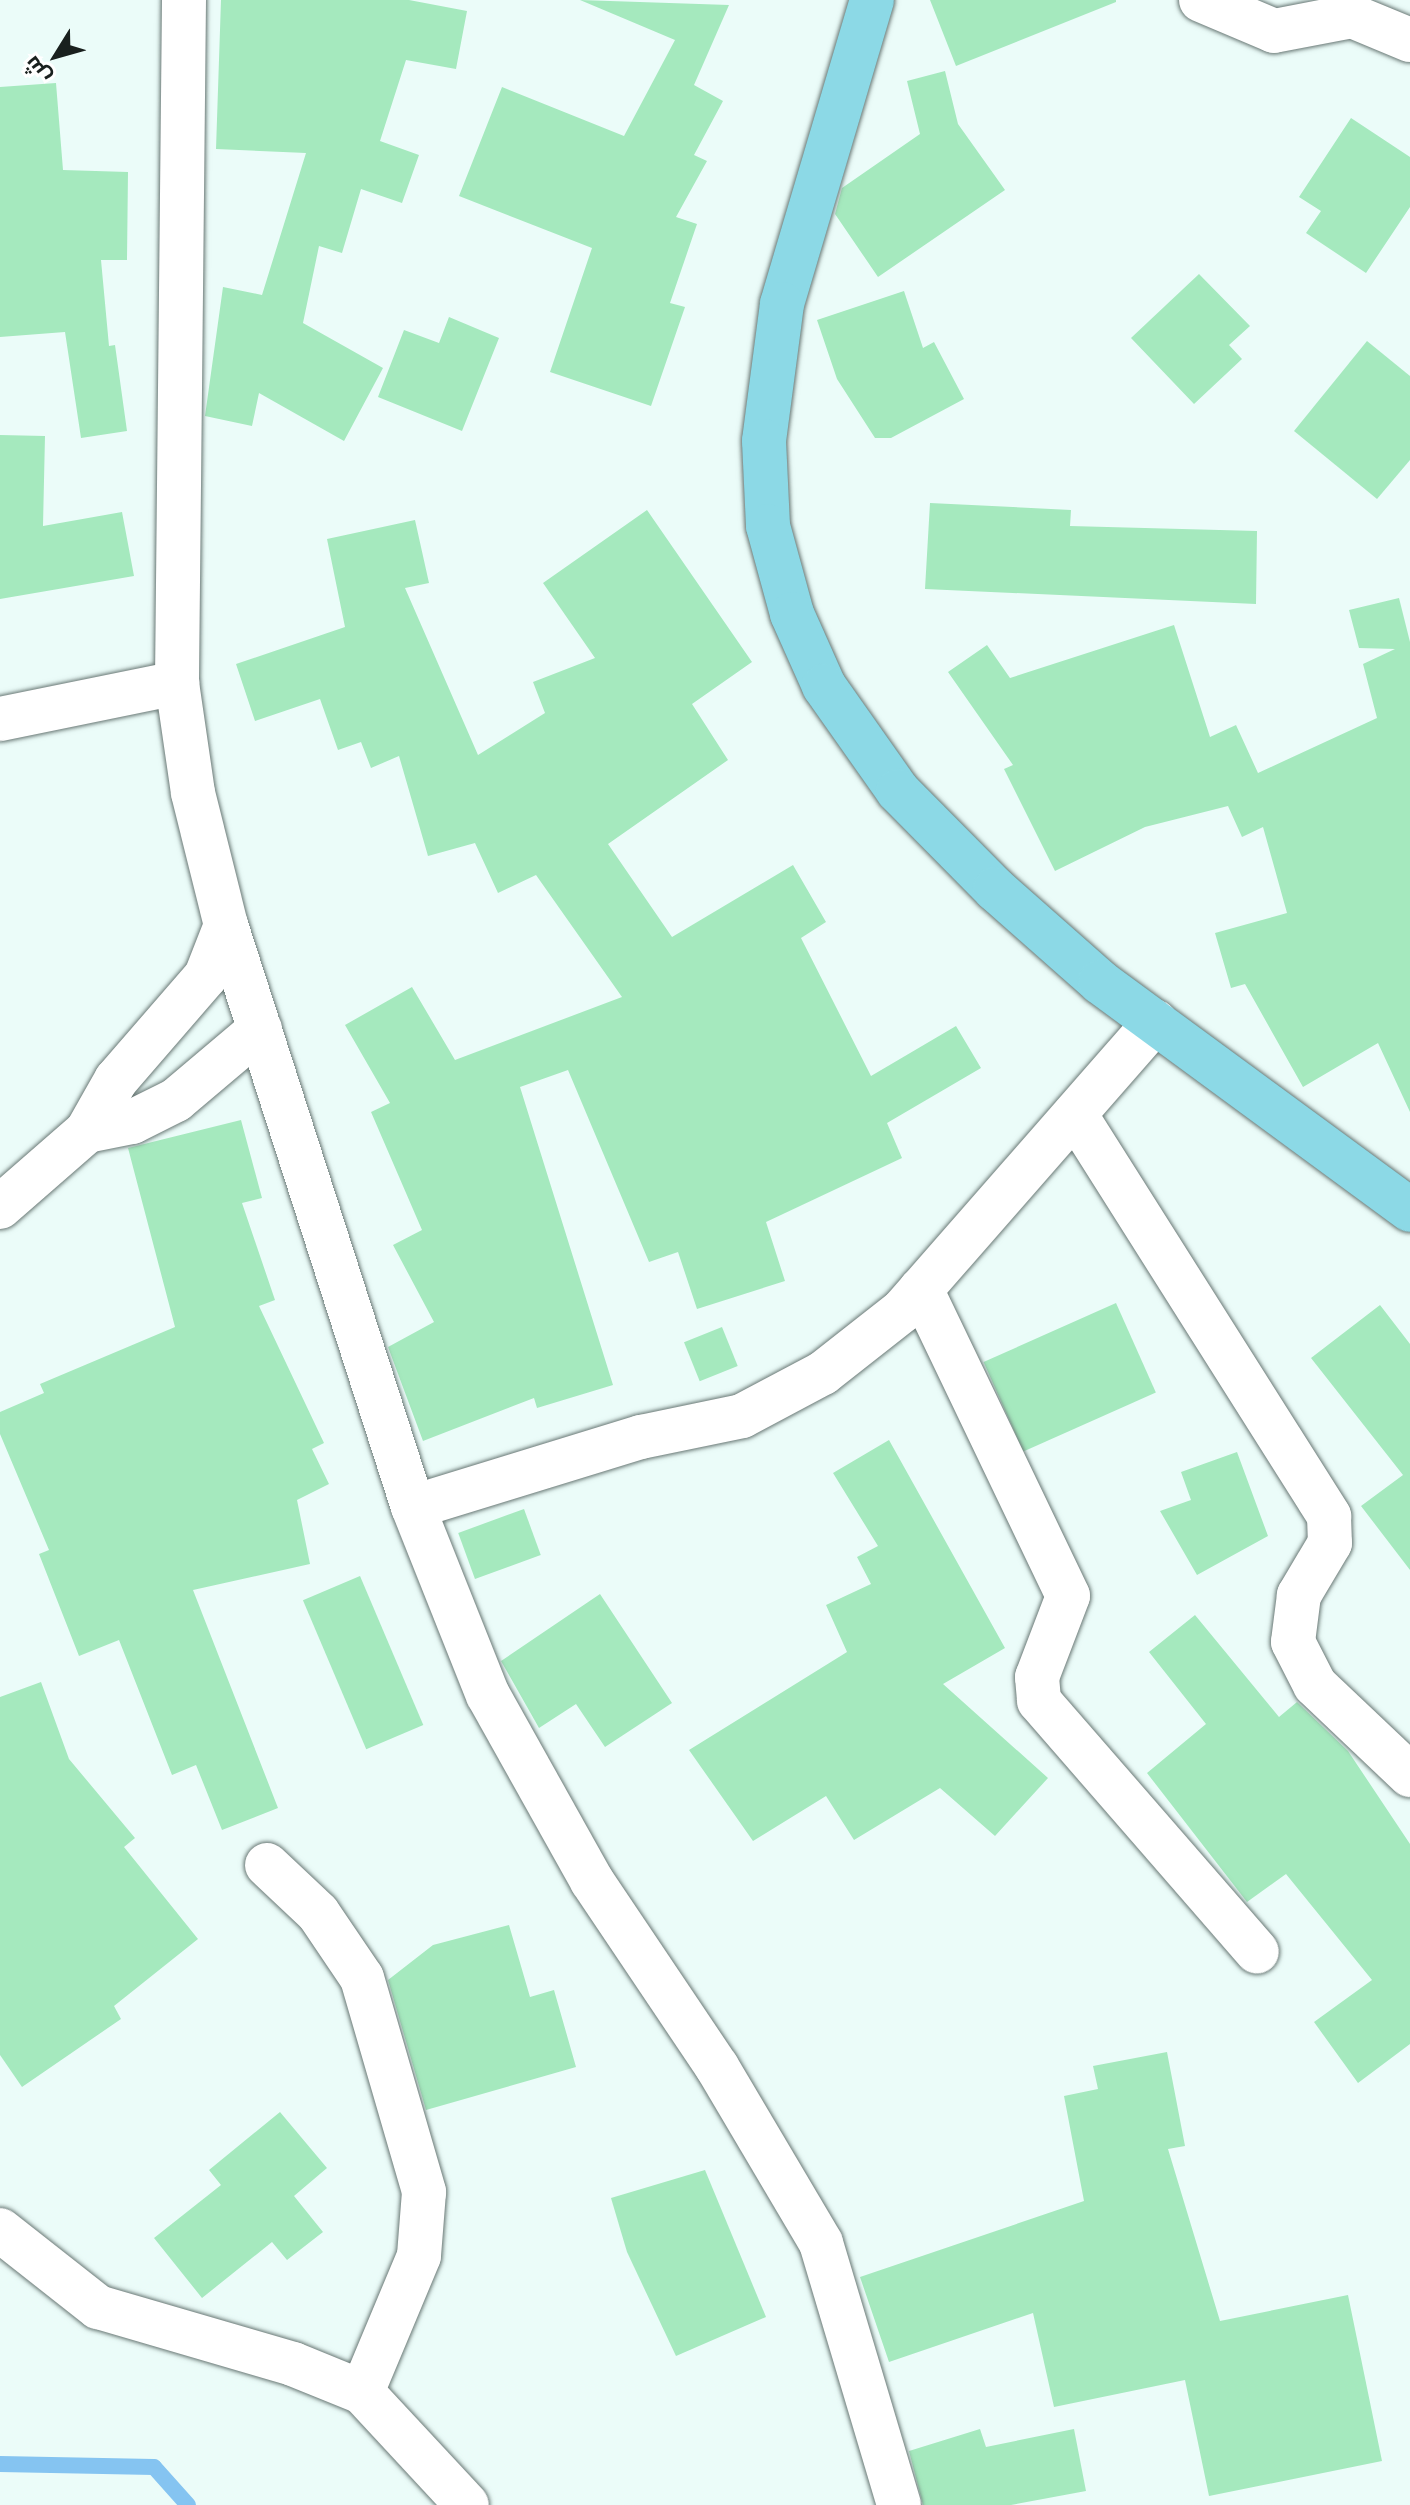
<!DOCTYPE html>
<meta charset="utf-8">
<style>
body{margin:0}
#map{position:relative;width:1410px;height:2505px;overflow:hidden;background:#ebfcf9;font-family:"Space Grotesk",Cairo,sans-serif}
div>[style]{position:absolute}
.stream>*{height:16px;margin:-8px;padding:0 8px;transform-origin:8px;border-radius:8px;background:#85c4f1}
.building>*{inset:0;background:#a5e9be;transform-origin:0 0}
.roads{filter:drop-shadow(0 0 2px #697875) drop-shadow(0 0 2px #697875)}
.minor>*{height:44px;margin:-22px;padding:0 22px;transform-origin:22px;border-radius:22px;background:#fff}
.major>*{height:44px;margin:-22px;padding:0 22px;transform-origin:22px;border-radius:22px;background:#8cd9e6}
span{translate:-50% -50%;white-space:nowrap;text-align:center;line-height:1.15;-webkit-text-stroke:7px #fff;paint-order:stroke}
.north{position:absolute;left:16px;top:16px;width:80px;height:80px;-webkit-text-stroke:6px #fff;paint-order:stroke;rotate:233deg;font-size:22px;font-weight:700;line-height:32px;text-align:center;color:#19201e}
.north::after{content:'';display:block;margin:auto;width:28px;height:36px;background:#19201e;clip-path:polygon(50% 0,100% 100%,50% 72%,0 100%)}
</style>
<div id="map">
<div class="stream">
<div style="left:0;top:2464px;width:154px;rotate:1.1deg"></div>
<div style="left:154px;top:2467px;width:51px;rotate:48.2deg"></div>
</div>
<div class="building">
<div style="clip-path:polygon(221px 0,409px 0,467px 11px,456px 69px,406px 60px,380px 141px,419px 155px,402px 203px,361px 189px,342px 253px,319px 246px,303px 323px,383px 368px,344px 441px,259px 393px,252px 426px,205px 416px,223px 287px,262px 295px,306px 153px,216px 149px)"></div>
<div style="clip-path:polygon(580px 0,729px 5px,694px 85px,723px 101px,694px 155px,707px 161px,676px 217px,697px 224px,670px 303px,685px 307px,651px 406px,550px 372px,592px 248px,459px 196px,502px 87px,624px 136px,675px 40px)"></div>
<div style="clip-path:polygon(930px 0,1116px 0,1116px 2px,956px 66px)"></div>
<div style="clip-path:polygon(945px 71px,958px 124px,1005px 190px,878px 277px,835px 214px,842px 188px,920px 134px,907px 81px)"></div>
<div style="clip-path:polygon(56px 83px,63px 170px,128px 172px,127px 260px,101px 260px,109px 346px,115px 345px,127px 431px,81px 438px,65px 332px,0 337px,0 87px)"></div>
<div style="clip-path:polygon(1351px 118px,1410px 157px,1410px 207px,1366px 273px,1306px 233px,1321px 211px,1299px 197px)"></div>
<div style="clip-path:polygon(1199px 274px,1250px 326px,1229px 345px,1242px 359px,1194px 404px,1131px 338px)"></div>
<div style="clip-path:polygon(904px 291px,923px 348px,934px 342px,964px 399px,891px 438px,875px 438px,837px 379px,817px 320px)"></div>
<div style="clip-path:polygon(449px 317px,499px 338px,462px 431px,378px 397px,404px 330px,439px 343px)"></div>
<div style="clip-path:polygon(1367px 341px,1410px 376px,1410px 460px,1377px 499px,1294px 431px)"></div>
<div style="clip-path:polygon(0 435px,45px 436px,43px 526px,122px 512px,134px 576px,0 599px)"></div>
<div style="clip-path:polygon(930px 503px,1071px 510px,1070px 526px,1257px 531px,1256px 604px,925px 589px)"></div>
<div style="clip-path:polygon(647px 510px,752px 662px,692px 704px,728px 760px,608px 844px,672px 937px,793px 865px,826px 922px,801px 938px,871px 1076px,956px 1026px,981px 1068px,887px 1123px,902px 1158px,766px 1222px,785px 1281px,697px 1309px,678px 1252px,649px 1262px,568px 1070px,520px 1087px,613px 1385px,537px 1408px,534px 1398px,423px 1441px,388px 1347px,434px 1322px,393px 1245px,422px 1230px,371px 1112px,390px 1103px,345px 1025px,412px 987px,455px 1060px,622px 997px,536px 875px,498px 893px,475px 843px,428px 856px,399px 756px,371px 768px,361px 742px,338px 750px,320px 699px,255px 721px,236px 664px,345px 627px,327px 539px,415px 520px,429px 583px,405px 588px,478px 755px,545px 713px,533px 682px,595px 658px,543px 583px)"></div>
<div style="clip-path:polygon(1399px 598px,1410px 642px,1410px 1112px,1378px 1043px,1303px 1087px,1245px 984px,1231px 988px,1215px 933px,1287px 913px,1263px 827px,1242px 837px,1228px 806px,1145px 827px,1055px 871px,1004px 769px,1013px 765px,948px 672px,987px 645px,1010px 678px,1174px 625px,1210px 737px,1236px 725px,1258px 773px,1377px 718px,1363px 664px,1395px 649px,1359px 648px,1349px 610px)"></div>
<div style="clip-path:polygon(241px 1120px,262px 1198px,242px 1203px,275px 1300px,259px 1306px,324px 1443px,312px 1449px,329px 1484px,297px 1500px,310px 1564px,193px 1590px,278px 1808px,222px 1830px,196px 1765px,172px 1775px,119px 1640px,79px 1656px,39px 1554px,49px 1550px,0 1434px,0 1412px,44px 1393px,40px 1384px,175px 1327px,128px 1148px)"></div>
<div style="left:1116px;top:1303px;width:98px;height:145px;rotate:66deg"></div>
<div style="clip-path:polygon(1380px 1305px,1410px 1344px,1410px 1570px,1361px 1506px,1403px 1475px,1311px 1358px)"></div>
<div style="left:722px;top:1327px;width:42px;height:41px;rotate:68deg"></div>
<div style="clip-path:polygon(889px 1440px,1005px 1648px,943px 1684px,1048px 1778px,995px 1836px,940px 1788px,854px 1840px,826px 1796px,753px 1841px,689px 1750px,847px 1652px,826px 1605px,871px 1584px,857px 1557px,878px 1546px,833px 1473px)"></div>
<div style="clip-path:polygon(1237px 1452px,1268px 1536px,1197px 1575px,1160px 1511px,1191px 1500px,1181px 1472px)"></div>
<div style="left:524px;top:1509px;width:49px;height:70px;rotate:70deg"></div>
<div style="left:360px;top:1576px;width:162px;height:62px;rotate:67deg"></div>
<div style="clip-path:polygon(600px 1594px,672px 1703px,605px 1747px,576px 1704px,539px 1728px,501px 1661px)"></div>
<div style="clip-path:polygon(1195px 1615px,1279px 1717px,1297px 1702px,1348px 1751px,1410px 1844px,1410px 2044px,1358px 2083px,1314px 2022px,1372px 1980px,1286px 1874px,1247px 1902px,1147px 1773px,1206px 1724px,1149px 1652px)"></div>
<div style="clip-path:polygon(41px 1682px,69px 1759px,135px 1838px,124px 1847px,198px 1939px,114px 2006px,121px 2019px,22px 2087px,0 2055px,0 1697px)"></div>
<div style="clip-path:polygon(509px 1925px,530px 1997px,554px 1990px,576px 2067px,426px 2110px,388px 1980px,433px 1945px)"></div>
<div style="clip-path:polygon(1167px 2052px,1185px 2146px,1168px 2149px,1220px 2321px,1348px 2295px,1382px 2461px,1209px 2496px,1185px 2380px,1054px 2407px,1033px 2313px,889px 2362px,860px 2277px,1084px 2201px,1064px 2096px,1098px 2089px,1093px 2066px)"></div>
<div style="clip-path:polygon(280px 2112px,327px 2168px,294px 2196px,323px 2232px,287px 2260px,272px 2242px,202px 2298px,154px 2238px,221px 2185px,209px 2170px)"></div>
<div style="clip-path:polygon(705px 2170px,766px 2317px,676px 2356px,627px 2252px,611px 2198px)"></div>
<div style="clip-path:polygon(980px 2429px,986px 2447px,1074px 2429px,1086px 2491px,1011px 2505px,923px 2505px,909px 2451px)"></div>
</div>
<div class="roads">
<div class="minor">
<div style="left:184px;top:0;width:683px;rotate:90.59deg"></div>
<div style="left:177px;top:683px;width:111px;rotate:81.7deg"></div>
<div style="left:193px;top:793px;width:136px;rotate:76deg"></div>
<div style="left:226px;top:925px;width:611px;rotate:72.19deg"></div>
<div style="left:413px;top:1507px;width:202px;rotate:68.3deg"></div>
<div style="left:488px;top:1695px;width:213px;rotate:60.8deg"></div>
<div style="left:592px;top:1881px;width:224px;rotate:56.1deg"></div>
<div style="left:717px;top:2067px;width:204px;rotate:59.4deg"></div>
<div style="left:821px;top:2243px;width:273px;rotate:73.4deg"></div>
<div style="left:1201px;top:0;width:79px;rotate:23deg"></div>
<div style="left:1274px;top:31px;width:79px;rotate:-10.9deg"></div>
<div style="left:1352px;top:16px;width:63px;rotate:22.5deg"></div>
<div style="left:0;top:719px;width:181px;rotate:-11.5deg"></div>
<div style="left:1075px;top:1114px;width:476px;rotate:57.7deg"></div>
<div style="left:1329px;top:1516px;width:27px;rotate:88deg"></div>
<div style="left:1330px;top:1543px;width:61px;rotate:120.8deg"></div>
<div style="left:1299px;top:1595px;width:47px;rotate:97.3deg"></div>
<div style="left:1293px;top:1642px;width:48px;rotate:62.9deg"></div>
<div style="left:1315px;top:1685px;width:131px;rotate:43.5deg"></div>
<div style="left:87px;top:1131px;width:46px;rotate:-11.3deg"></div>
<div style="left:132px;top:1122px;width:49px;rotate:-26.6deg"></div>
<div style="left:176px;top:1100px;width:110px;rotate:-40.2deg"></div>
<div style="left:0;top:1207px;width:116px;rotate:-41.1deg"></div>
<div style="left:87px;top:1131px;width:59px;rotate:-60.4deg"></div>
<div style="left:116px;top:1080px;width:138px;rotate:-49.1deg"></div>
<div style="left:206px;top:976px;width:55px;rotate:-68.6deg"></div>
<div style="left:921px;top:1289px;width:340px;rotate:64.4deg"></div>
<div style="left:1068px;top:1596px;width:87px;rotate:110.9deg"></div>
<div style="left:1037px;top:1677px;width:24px;rotate:85deg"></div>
<div style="left:1039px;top:1701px;width:332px;rotate:49deg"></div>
<div style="left:413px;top:1507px;width:239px;rotate:-17.1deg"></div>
<div style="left:641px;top:1437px;width:103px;rotate:-11.7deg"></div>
<div style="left:742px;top:1416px;width:92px;rotate:-28deg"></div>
<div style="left:823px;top:1373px;width:102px;rotate:-38.2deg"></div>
<div style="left:903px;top:1310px;width:383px;rotate:-48.8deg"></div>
<div style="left:267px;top:1865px;width:70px;rotate:43.3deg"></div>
<div style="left:318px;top:1913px;width:78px;rotate:55.9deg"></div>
<div style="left:362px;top:1978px;width:223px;rotate:73.8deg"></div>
<div style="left:424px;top:2192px;width:64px;rotate:94.5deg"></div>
<div style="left:419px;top:2256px;width:147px;rotate:112.7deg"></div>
<div style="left:0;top:2230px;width:125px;rotate:38.2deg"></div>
<div style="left:98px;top:2307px;width:203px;rotate:16.3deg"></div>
<div style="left:293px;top:2364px;width:74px;rotate:22.1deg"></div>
<div style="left:362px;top:2392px;width:154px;rotate:47.1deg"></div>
</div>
<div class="major">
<div style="left:872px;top:0;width:317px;rotate:106.5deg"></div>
<div style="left:782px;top:304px;width:138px;rotate:97.5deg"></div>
<div style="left:764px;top:441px;width:85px;rotate:87.3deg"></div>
<div style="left:768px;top:526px;width:91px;rotate:74.7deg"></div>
<div style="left:792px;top:614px;width:79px;rotate:66deg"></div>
<div style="left:824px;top:686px;width:128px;rotate:54.8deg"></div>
<div style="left:898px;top:791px;width:138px;rotate:45.3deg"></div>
<div style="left:995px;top:889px;width:140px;rotate:41.5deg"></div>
<div style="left:1100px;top:982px;width:385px;rotate:36.3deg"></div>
</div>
</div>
<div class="north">ش</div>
</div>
